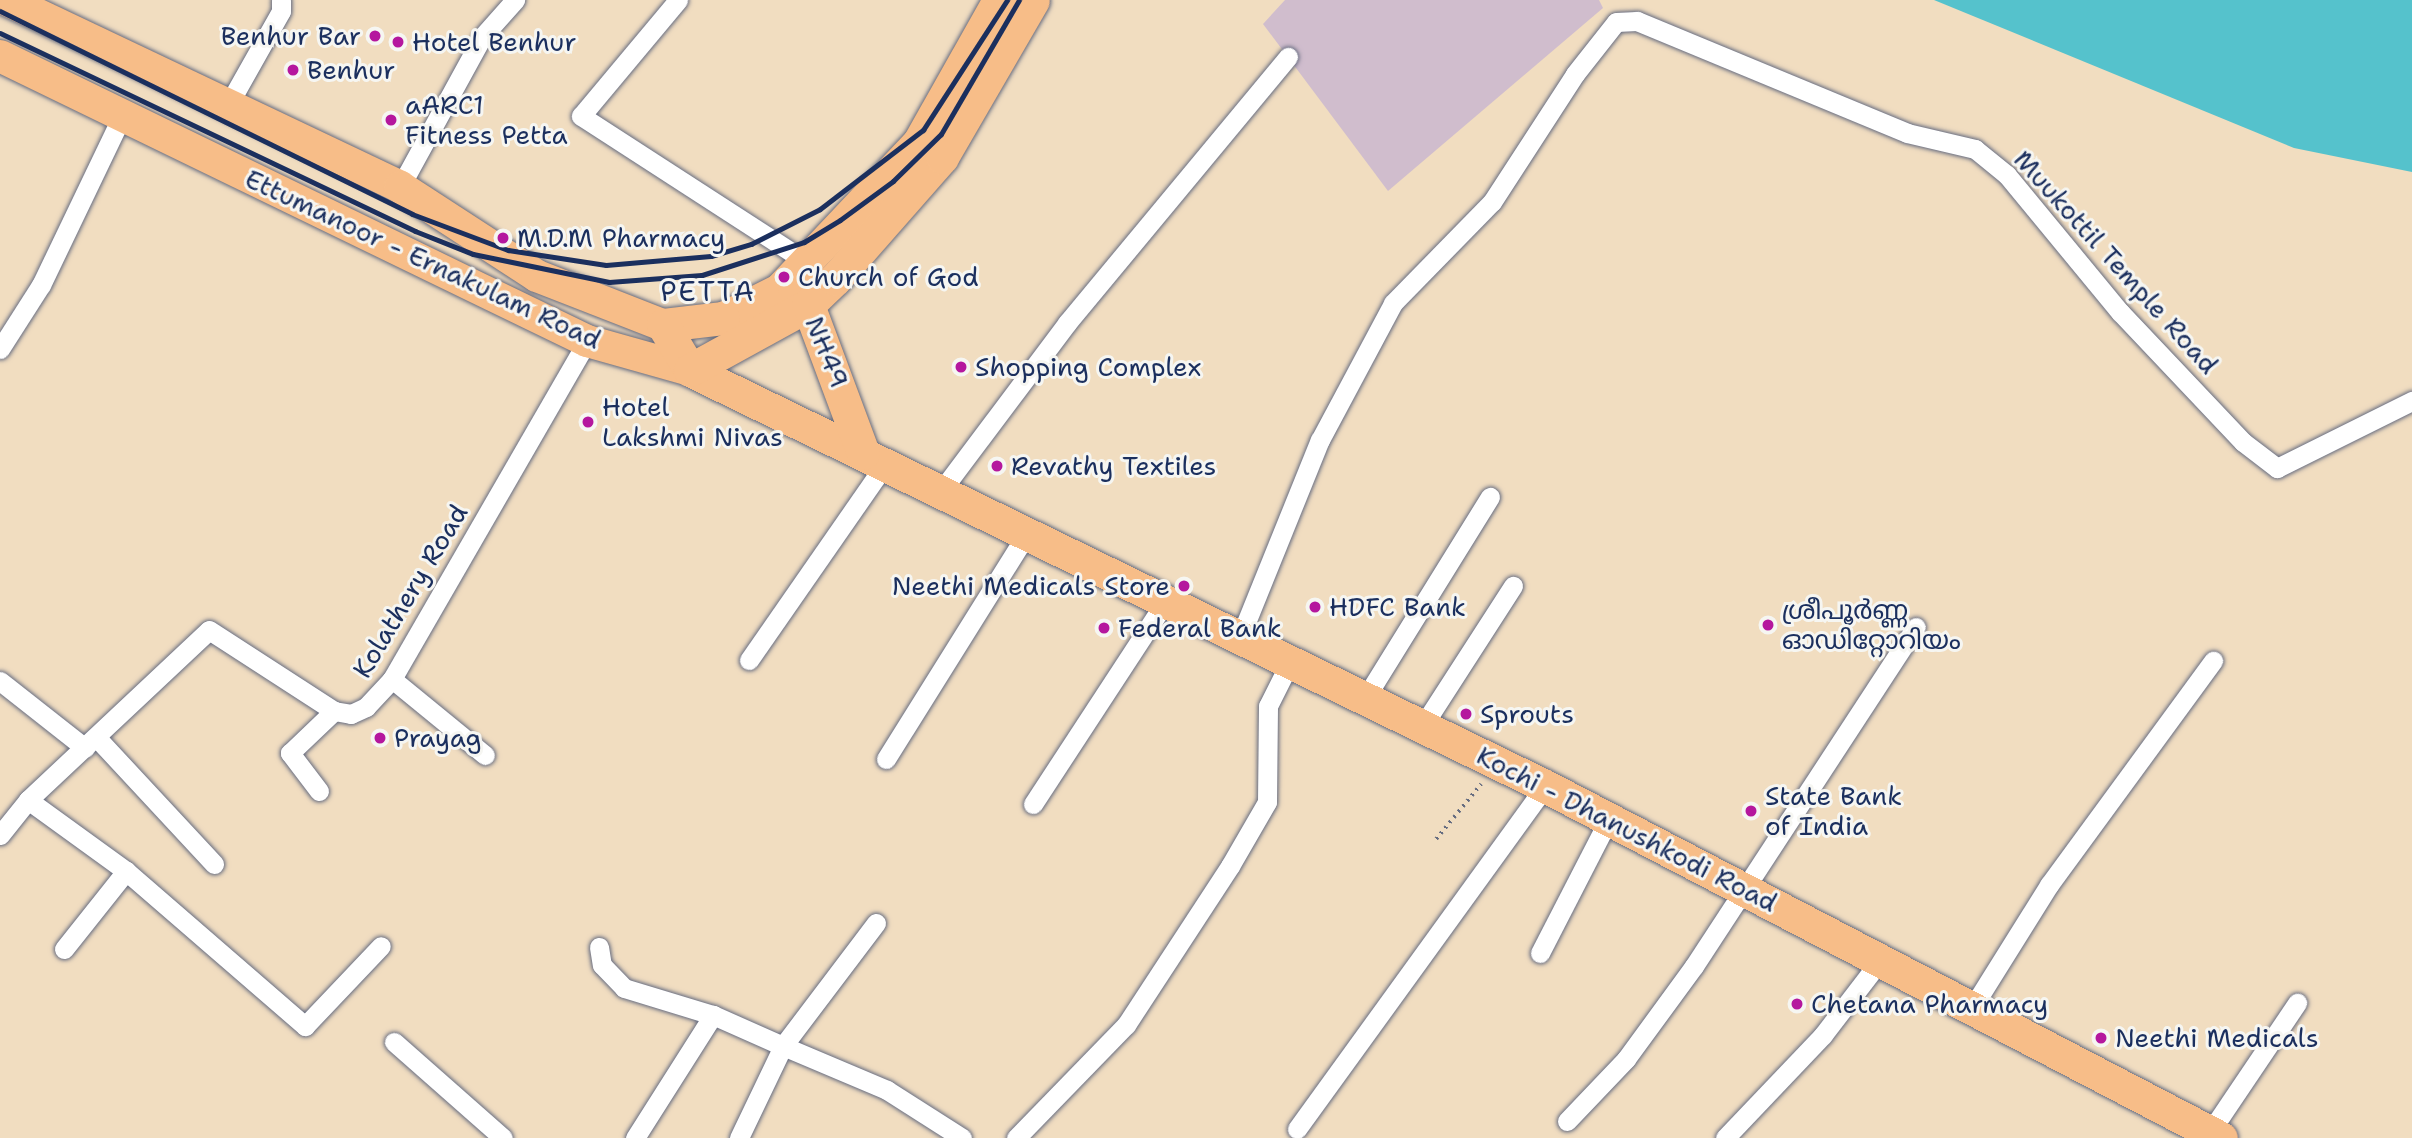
<!DOCTYPE html>
<meta charset="utf-8">
<style>
body{margin:0}
#map{position:relative;width:2412px;height:1138px;overflow:hidden;background:#f1ddc0;font-family:"Shantell Sans","Noto Sans Malayalam",sans-serif}
div>[style]{position:absolute}
.industrial>*{inset:0;background:#d0bdcd}
.water>*{inset:0;background:#55c2cc}
.path>*{height:3.5px;margin-top:-1.75px;transform-origin:0;background:repeating-linear-gradient(90deg,#666c80 0 2px,transparent 0 7px)}
.roads{filter:drop-shadow(0 0 2px #666c80) drop-shadow(0 0 2px #666c80)}
.minor>*{height:19px;margin:-9.5px;padding:0 9.5px;transform-origin:9.5px;border-radius:9.5px;background:#fff}
.primary>*{height:32px;margin:-16px;padding:0 16px;transform-origin:16px;border-radius:16px;background:#f7bd88}
.trunk>*{height:33px;margin:-16.5px;padding:0 16.5px;transform-origin:16.5px;border-radius:16.5px;background:#f7bd88}
.rail>*{height:5px;margin:-2.5px;padding:0 2.5px;transform-origin:2.5px;border-radius:2.5px;background:#1b2f5e}
.dots>*{width:19px;height:19px;translate:-50% -50%;box-sizing:border-box;border:4px solid #f6f6f2;border-radius:50%}
span{translate:-50% -50%;white-space:nowrap;text-align:center;line-height:1.15;-webkit-text-stroke:6px #f6f6f2;paint-order:stroke}
.poi-label{font-size:26px;color:#1b2f5e}
.right{translate:-100% -50%;text-align:right}
.left{translate:0 -50%;text-align:left}
.street-label{font-size:26px;color:#1b2f5e}
.neighbourhood-label{font-size:28px;color:#1b2f5e;letter-spacing:2px}
</style>
<div id="map">
<div class="industrial">
<div style="clip-path:polygon(1285px 0,1599px 0,1603px 8px,1388px 191px,1263px 24px)"></div>
</div>
<div class="water">
<div style="clip-path:polygon(1934px 0,2412px 0,2412px 172px,2294px 148px)"></div>
</div>
<div class="path">
<div style="left:1436px;top:839px;width:71px;rotate:-50.7deg"></div>
</div>
<div class="roads">
<div class="minor">
<div style="left:678px;top:0;width:151px;rotate:129.9deg"></div>
<div style="left:581px;top:116px;width:269px;rotate:32.9deg"></div>
<div style="left:227px;top:107px;width:110px;rotate:-60.6deg"></div>
<div style="left:281px;top:11px;width:11px;rotate:-90deg"></div>
<div style="left:400px;top:187px;width:171px;rotate:-61.3deg"></div>
<div style="left:482px;top:37px;width:50px;rotate:-48.3deg"></div>
<div style="left:0;top:349px;width:76px;rotate:-57.4deg"></div>
<div style="left:41px;top:285px;width:187px;rotate:-64.4deg"></div>
<div style="left:941px;top:491px;width:210px;rotate:-53.1deg"></div>
<div style="left:1067px;top:323px;width:346px;rotate:-50.3deg"></div>
<div style="left:1239px;top:640px;width:216px;rotate:-68deg"></div>
<div style="left:1320px;top:440px;width:155px;rotate:-61.9deg"></div>
<div style="left:1393px;top:303px;width:141px;rotate:-45.6deg"></div>
<div style="left:1492px;top:202px;width:153px;rotate:-57deg"></div>
<div style="left:1575px;top:74px;width:66px;rotate:-51.7deg"></div>
<div style="left:1616px;top:22px;width:21px;rotate:-3deg"></div>
<div style="left:1637px;top:21px;width:292px;rotate:22.5deg"></div>
<div style="left:1907px;top:133px;width:70px;rotate:13.2deg"></div>
<div style="left:1975px;top:149px;width:41px;rotate:39.1deg"></div>
<div style="left:2007px;top:175px;width:178px;rotate:50.5deg"></div>
<div style="left:2120px;top:312px;width:179px;rotate:46.6deg"></div>
<div style="left:2243px;top:442px;width:43px;rotate:37.4deg"></div>
<div style="left:2277px;top:468px;width:151px;rotate:-26.4deg"></div>
<div style="left:749px;top:660px;width:239px;rotate:-55.2deg"></div>
<div style="left:392px;top:679px;width:120px;rotate:39.3deg"></div>
<div style="left:0;top:681px;width:108px;rotate:38.2deg"></div>
<div style="left:1364px;top:700px;width:239px;rotate:-58.2deg"></div>
<div style="left:1422px;top:727px;width:168px;rotate:-57.2deg"></div>
<div style="left:97px;top:738px;width:172px;rotate:47.1deg"></div>
<div style="left:886px;top:759px;width:266px;rotate:-58deg"></div>
<div style="left:319px;top:791px;width:48px;rotate:-127.3deg"></div>
<div style="left:290px;top:753px;width:61px;rotate:-43.7deg"></div>
<div style="left:28px;top:800px;width:121px;rotate:35.9deg"></div>
<div style="left:126px;top:871px;width:237px;rotate:40.9deg"></div>
<div style="left:305px;top:1026px;width:110px;rotate:-46.5deg"></div>
<div style="left:1033px;top:804px;width:239px;rotate:-56.8deg"></div>
<div style="left:0;top:835px;width:45px;rotate:-51.3deg"></div>
<div style="left:28px;top:800px;width:248px;rotate:-43.2deg"></div>
<div style="left:209px;top:630px;width:149px;rotate:32.9deg"></div>
<div style="left:334px;top:711px;width:17px;rotate:10deg"></div>
<div style="left:351px;top:714px;width:17px;rotate:-25deg"></div>
<div style="left:366px;top:707px;width:38px;rotate:-47deg"></div>
<div style="left:392px;top:679px;width:390px;rotate:-60deg"></div>
<div style="left:876px;top:923px;width:154px;rotate:127.1deg"></div>
<div style="left:783px;top:1046px;width:113px;rotate:22.9deg"></div>
<div style="left:887px;top:1090px;width:89px;rotate:32.6deg"></div>
<div style="left:599px;top:947px;width:18px;rotate:81deg"></div>
<div style="left:602px;top:965px;width:32px;rotate:46deg"></div>
<div style="left:624px;top:988px;width:93px;rotate:16.9deg"></div>
<div style="left:713px;top:1015px;width:77px;rotate:23.9deg"></div>
<div style="left:783px;top:1046px;width:102px;rotate:115.6deg"></div>
<div style="left:64px;top:949px;width:100px;rotate:-51.5deg"></div>
<div style="left:1540px;top:953px;width:151px;rotate:-62.8deg"></div>
<div style="left:1974px;top:1005px;width:142px;rotate:-58deg"></div>
<div style="left:2049px;top:885px;width:278px;rotate:-53.8deg"></div>
<div style="left:394px;top:1042px;width:145px;rotate:41.4deg"></div>
<div style="left:1567px;top:1121px;width:86px;rotate:-46.4deg"></div>
<div style="left:1626px;top:1059px;width:115px;rotate:-53.8deg"></div>
<div style="left:1694px;top:966px;width:405px;rotate:-56.8deg"></div>
<div style="left:1297px;top:1129px;width:423px;rotate:-54.1deg"></div>
<div style="left:2210px;top:1132px;width:156px;rotate:-56deg"></div>
<div style="left:635px;top:1138px;width:146px;rotate:-57.6deg"></div>
<div style="left:1016px;top:1138px;width:158px;rotate:-45.8deg"></div>
<div style="left:1126px;top:1025px;width:190px;rotate:-56.8deg"></div>
<div style="left:1230px;top:866px;width:74px;rotate:-60deg"></div>
<div style="left:1267px;top:802px;width:96px;rotate:-89.4deg"></div>
<div style="left:1268px;top:706px;width:47px;rotate:-63.4deg"></div>
<div style="left:1725px;top:1138px;width:142px;rotate:-46.4deg"></div>
<div style="left:1823px;top:1035px;width:97px;rotate:-52.5deg"></div>
</div>
<div class="primary">
<div style="left:7px;top:0;width:435px;rotate:25.4deg"></div>
<div style="left:400px;top:187px;width:163px;rotate:33deg"></div>
<div style="left:537px;top:276px;width:135px;rotate:21.3deg"></div>
<div style="left:0;top:56px;width:653px;rotate:25.9deg"></div>
<div style="left:587px;top:341px;width:107px;rotate:15.7deg"></div>
</div>
<div class="trunk">
<div style="left:999px;top:0;width:163px;rotate:119.4deg"></div>
<div style="left:919px;top:142px;width:204px;rotate:133.4deg"></div>
<div style="left:779px;top:290px;width:63px;rotate:153.4deg"></div>
<div style="left:723px;top:318px;width:60px;rotate:173.3deg"></div>
<div style="left:663px;top:325px;width:52px;rotate:59deg"></div>
<div style="left:690px;top:370px;width:951px;rotate:25.95deg"></div>
<div style="left:1545px;top:786px;width:762px;rotate:27.51deg"></div>
<div style="left:794px;top:288px;width:22px;rotate:51deg"></div>
<div style="left:808px;top:305px;width:158px;rotate:69.6deg"></div>
<div style="left:690px;top:370px;width:135px;rotate:-28.8deg"></div>
<div style="left:808px;top:305px;width:37px;rotate:-44deg"></div>
<div style="left:835px;top:279px;width:162px;rotate:-48.7deg"></div>
<div style="left:942px;top:157px;width:181px;rotate:-59.9deg"></div>
</div>
</div>
<div class="rail">
<div style="left:0;top:11px;width:459px;rotate:26.2deg"></div>
<div style="left:412px;top:214px;width:103px;rotate:20.6deg"></div>
<div style="left:508px;top:250px;width:99px;rotate:8.7deg"></div>
<div style="left:606px;top:265px;width:105px;rotate:-4.9deg"></div>
<div style="left:711px;top:256px;width:42px;rotate:-16.7deg"></div>
<div style="left:751px;top:244px;width:77px;rotate:-26.9deg"></div>
<div style="left:820px;top:209px;width:130px;rotate:-37.5deg"></div>
<div style="left:923px;top:130px;width:155px;rotate:-57.1deg"></div>
<div style="left:0;top:33px;width:460px;rotate:25.5deg"></div>
<div style="left:415px;top:231px;width:62px;rotate:21.6deg"></div>
<div style="left:473px;top:254px;width:139px;rotate:11.6deg"></div>
<div style="left:609px;top:282px;width:93px;rotate:-4.3deg"></div>
<div style="left:702px;top:275px;width:107px;rotate:-17.9deg"></div>
<div style="left:804px;top:242px;width:42px;rotate:-31.4deg"></div>
<div style="left:840px;top:220px;width:66px;rotate:-36.3deg"></div>
<div style="left:893px;top:181px;width:67px;rotate:-44.4deg"></div>
<div style="left:941px;top:134px;width:155px;rotate:-59.8deg"></div>
</div>
<div class="dots">
<div style="left:375px;top:36px;background:#b5179e"></div>
<div style="left:398px;top:42px;background:#b5179e"></div>
<div style="left:293px;top:70px;background:#b5179e"></div>
<div style="left:391px;top:120px;background:#b5179e"></div>
<div style="left:503px;top:238px;background:#b5179e"></div>
<div style="left:784px;top:277px;background:#b5179e"></div>
<div style="left:961px;top:367px;background:#b5179e"></div>
<div style="left:588px;top:422px;background:#b5179e"></div>
<div style="left:997px;top:466px;background:#b5179e"></div>
<div style="left:1184px;top:586px;background:#b5179e"></div>
<div style="left:1315px;top:607px;background:#b5179e"></div>
<div style="left:1768px;top:625px;background:#b5179e"></div>
<div style="left:1104px;top:628px;background:#b5179e"></div>
<div style="left:1466px;top:714px;background:#b5179e"></div>
<div style="left:380px;top:738px;background:#b5179e"></div>
<div style="left:1751px;top:811px;background:#b5179e"></div>
<div style="left:1797px;top:1004px;background:#b5179e"></div>
<div style="left:2101px;top:1038px;background:#b5179e"></div>
</div>
<div class="poi-label">
<span class="right" style="left:361px;top:36px">Benhur Bar</span>
<span class="left" style="left:412px;top:42px">Hotel Benhur</span>
<span class="left" style="left:307px;top:70px">Benhur</span>
<span class="left" style="left:405px;top:120px">aARC1<br>Fitness Petta</span>
<span class="left" style="left:517px;top:238px">M.D.M Pharmacy</span>
<span class="left" style="left:798px;top:277px">Church of God</span>
<span class="left" style="left:975px;top:367px">Shopping Complex</span>
<span class="left" style="left:602px;top:422px">Hotel<br>Lakshmi Nivas</span>
<span class="left" style="left:1011px;top:466px">Revathy Textiles</span>
<span class="right" style="left:1170px;top:586px">Neethi Medicals Store</span>
<span class="left" style="left:1329px;top:607px">HDFC Bank</span>
<span class="left" style="left:1782px;top:625px">ശ്രീപൂർണ്ണ<br>ഓഡിറ്റോറിയം</span>
<span class="left" style="left:1118px;top:628px">Federal Bank</span>
<span class="left" style="left:1480px;top:714px">Sprouts</span>
<span class="left" style="left:394px;top:738px">Prayag</span>
<span class="left" style="left:1765px;top:811px">State Bank<br>of India</span>
<span class="left" style="left:1811px;top:1004px">Chetana Pharmacy</span>
<span class="left" style="left:2115px;top:1038px">Neethi Medicals</span>
</div>
<div class="street-label">
<span style="left:423px;top:259px;rotate:25deg">Ettumanoor - Ernakulam Road</span>
<span style="left:2116px;top:262px;rotate:48deg">Muukottil Temple Road</span>
<span style="left:827px;top:352px;rotate:68deg">NH49</span>
<span style="left:410px;top:591px;rotate:-59deg">Kolathery Road</span>
<span style="left:1627px;top:829px;rotate:27deg">Kochi - Dhanushkodi Road</span>
</div>
<div class="neighbourhood-label">
<span style="left:708px;top:291px">PETTA</span>
</div>
</div>
